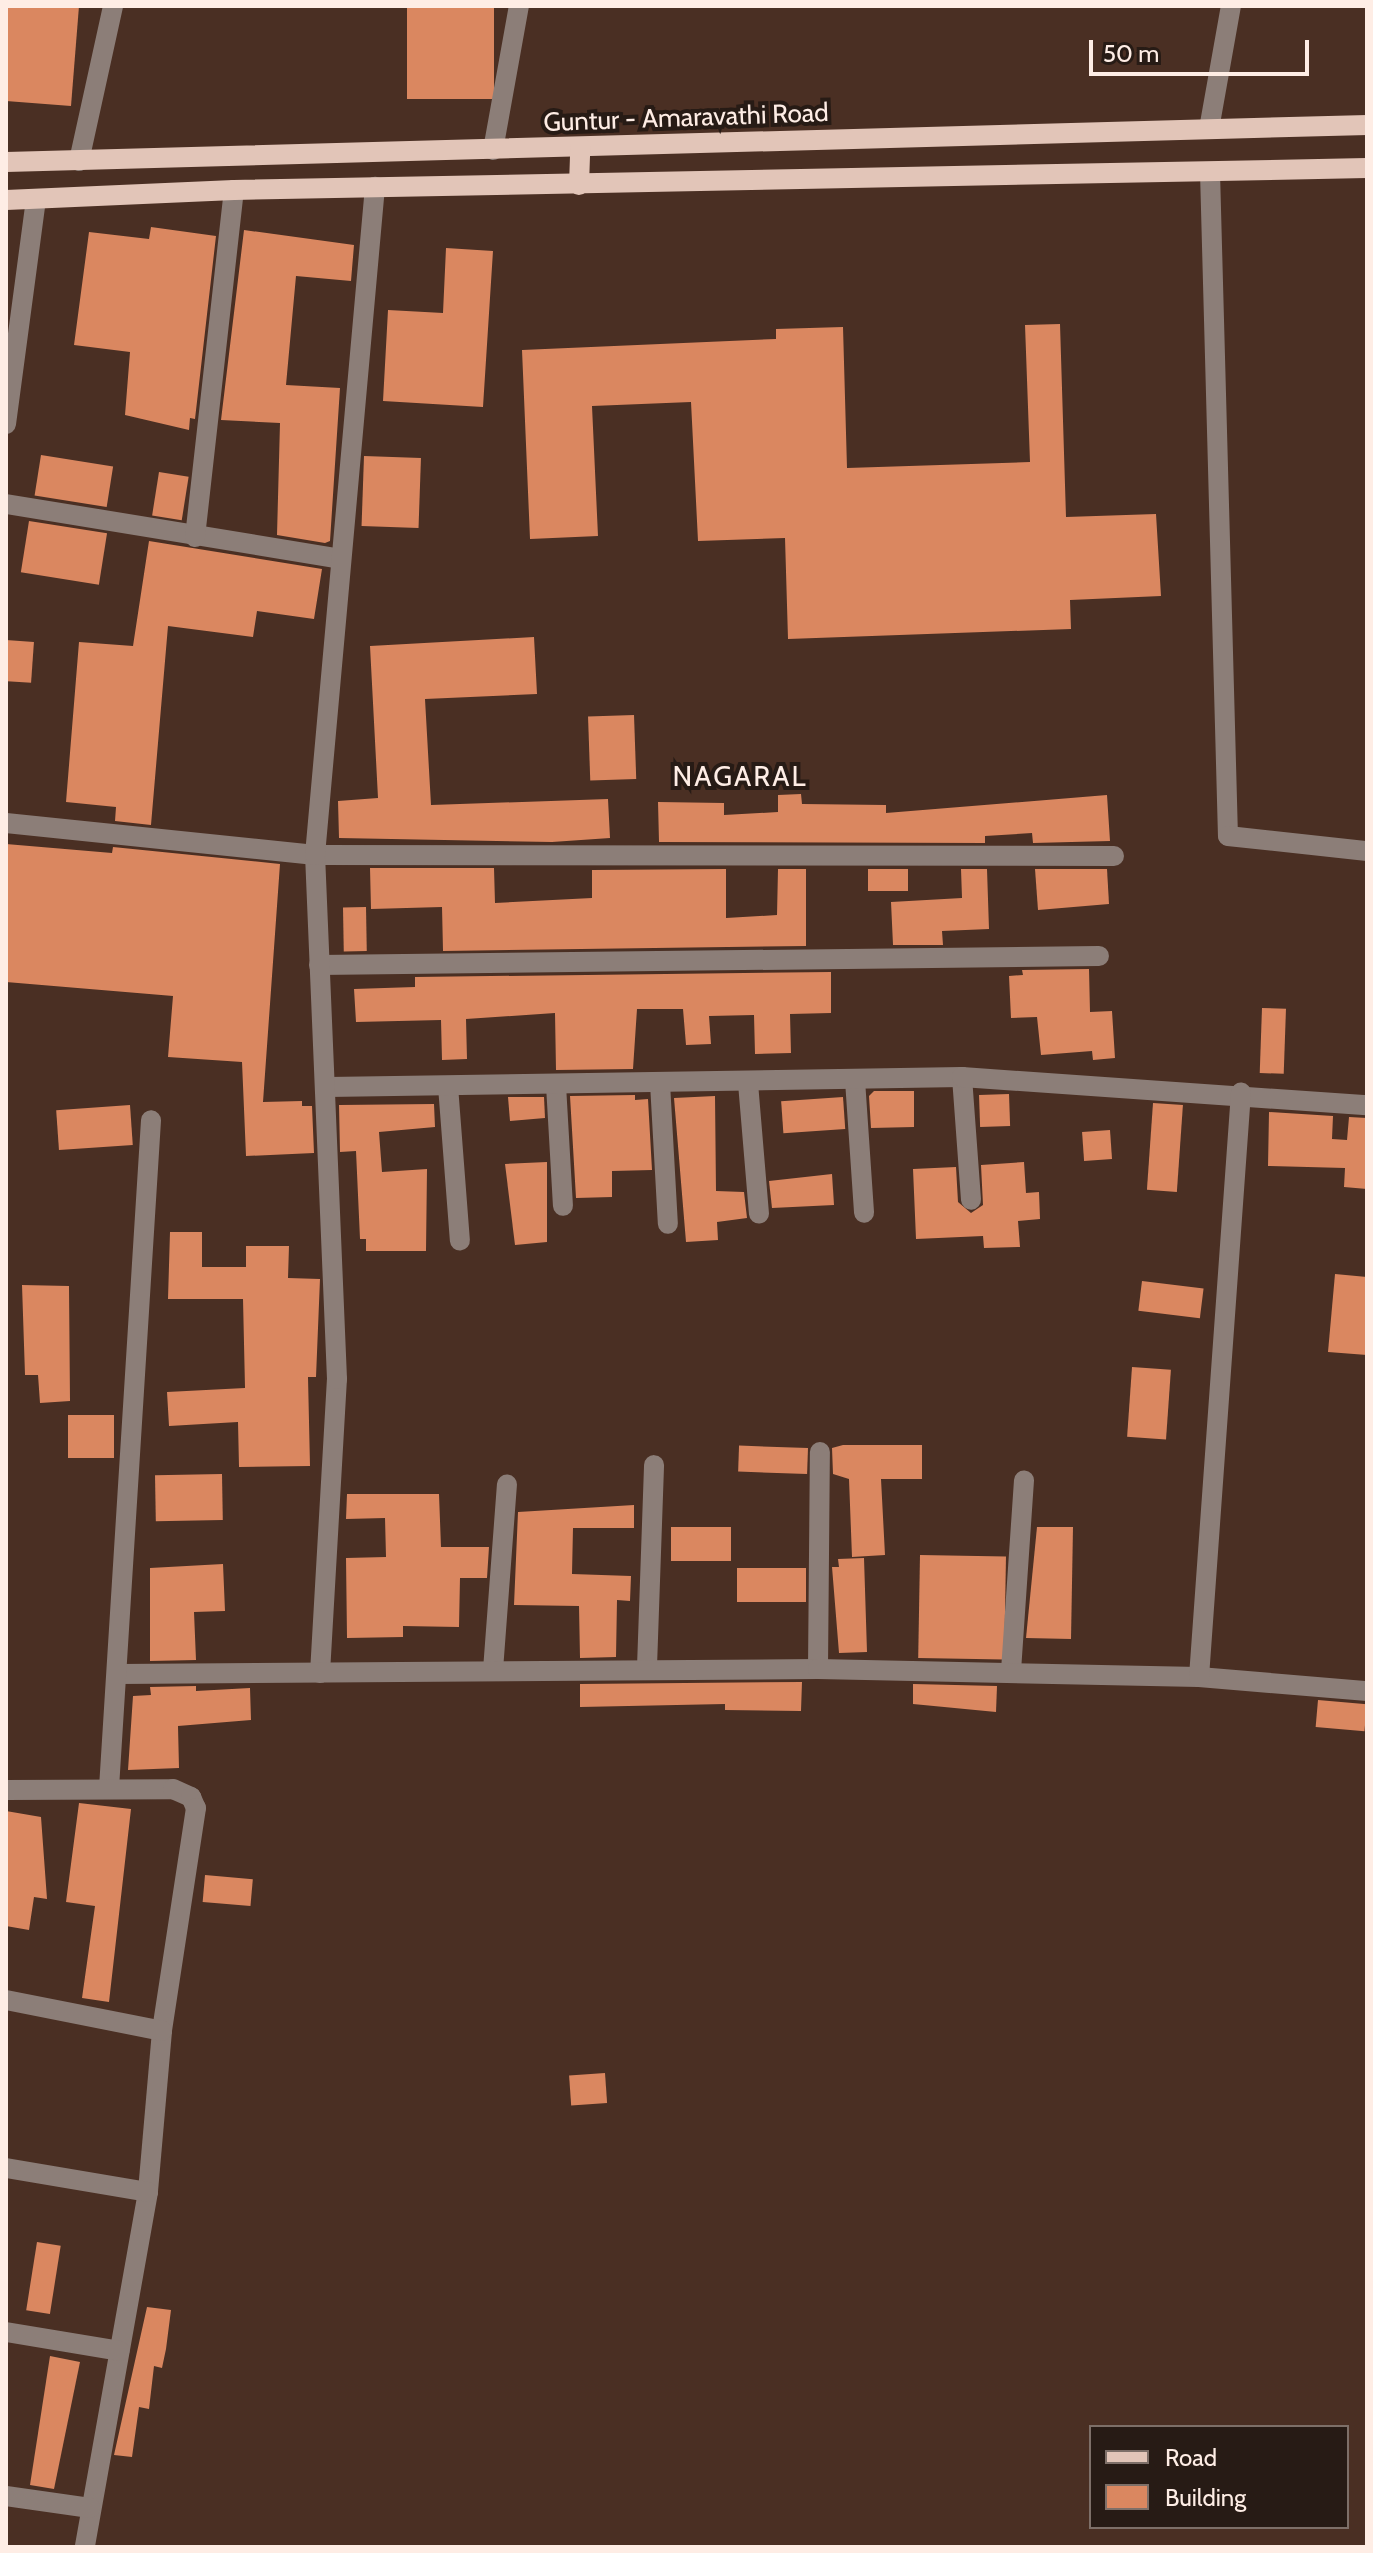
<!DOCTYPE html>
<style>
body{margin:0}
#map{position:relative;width:1373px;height:2553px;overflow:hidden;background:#4a2f23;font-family:Cabin,sans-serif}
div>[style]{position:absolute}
.building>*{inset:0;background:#da8760;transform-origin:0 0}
.minor>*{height:20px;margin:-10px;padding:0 10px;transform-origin:10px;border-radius:10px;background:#8c7e78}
.major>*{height:20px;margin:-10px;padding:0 10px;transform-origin:10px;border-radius:10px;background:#e2c5b8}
span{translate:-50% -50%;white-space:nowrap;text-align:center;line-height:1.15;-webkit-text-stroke:8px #271b15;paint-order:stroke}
.street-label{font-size:26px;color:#feede5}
.neighbourhood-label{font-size:28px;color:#feede5;letter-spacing:2px}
.frame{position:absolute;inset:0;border:8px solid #feede5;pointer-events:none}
.legend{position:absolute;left:1089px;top:2425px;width:260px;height:104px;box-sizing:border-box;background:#271b15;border:2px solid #7d6f68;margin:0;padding:10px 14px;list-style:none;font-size:24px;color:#feede5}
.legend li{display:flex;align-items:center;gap:16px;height:40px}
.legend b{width:40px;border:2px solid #7d6f68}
.scale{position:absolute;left:1089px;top:40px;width:220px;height:36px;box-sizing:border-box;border:4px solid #feede5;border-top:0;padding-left:10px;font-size:24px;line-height:28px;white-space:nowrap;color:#feede5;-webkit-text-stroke:6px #271b15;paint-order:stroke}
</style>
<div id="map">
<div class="building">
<div style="clip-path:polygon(7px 6px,79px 6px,71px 106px,6px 101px)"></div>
<div style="left:407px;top:6px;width:87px;height:93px"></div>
<div style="clip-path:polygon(151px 227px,216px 236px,195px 419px,190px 418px,189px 430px,125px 415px,130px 352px,74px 345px,89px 232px,149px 239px)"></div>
<div style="clip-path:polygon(244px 230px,354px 245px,351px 281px,296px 276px,286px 385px,340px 388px,330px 541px,325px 543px,277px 535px,280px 423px,221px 420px)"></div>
<div style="clip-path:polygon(446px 248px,493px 251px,483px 407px,383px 401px,388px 310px,443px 313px)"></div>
<div style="clip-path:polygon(1060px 324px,1066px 517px,1156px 514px,1161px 596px,1070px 600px,1071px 629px,788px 639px,785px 538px,698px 541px,691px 402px,592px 406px,598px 536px,530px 539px,522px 350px,776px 339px,776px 329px,843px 327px,847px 468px,1030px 462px,1025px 325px)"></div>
<div style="left:41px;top:455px;width:73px;height:41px;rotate:9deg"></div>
<div style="left:364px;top:456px;width:57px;height:70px;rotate:2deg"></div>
<div style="left:159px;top:472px;width:30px;height:44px;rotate:9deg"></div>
<div style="left:29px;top:521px;width:79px;height:52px;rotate:9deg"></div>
<div style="clip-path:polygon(149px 541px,322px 569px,314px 619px,257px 611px,253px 637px,168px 626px,151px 825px,115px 821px,116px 807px,66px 802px,79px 642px,133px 646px)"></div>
<div style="clip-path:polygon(534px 637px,537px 694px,425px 699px,431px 805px,608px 799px,610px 838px,552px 842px,339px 838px,338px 801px,378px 798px,370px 646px)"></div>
<div style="left:6px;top:640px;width:28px;height:41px;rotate:4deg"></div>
<div style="left:634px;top:715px;width:64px;height:46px;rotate:88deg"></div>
<div style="clip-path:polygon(801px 794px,802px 804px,886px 805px,886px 813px,1107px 795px,1110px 841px,1033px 843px,1032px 833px,985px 836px,985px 843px,659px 842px,658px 802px,724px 803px,724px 815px,778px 812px,778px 795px)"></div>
<div style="clip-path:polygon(6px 844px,112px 853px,113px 847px,280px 864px,263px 1102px,302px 1101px,302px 1106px,312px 1106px,314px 1153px,246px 1156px,242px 1062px,168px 1057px,173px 996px,6px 982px)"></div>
<div style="clip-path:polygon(370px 868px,494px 868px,495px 903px,592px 898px,592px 870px,726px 869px,726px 918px,777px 915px,778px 869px,806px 869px,806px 946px,443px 951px,442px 907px,371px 909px)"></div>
<div style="left:868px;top:869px;width:40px;height:22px"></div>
<div style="clip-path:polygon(961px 869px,987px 869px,989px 929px,942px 931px,943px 945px,893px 945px,891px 902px,962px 898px)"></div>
<div style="clip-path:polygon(1035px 869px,1107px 869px,1109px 904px,1038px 910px)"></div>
<div style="left:366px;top:907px;width:44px;height:23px;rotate:89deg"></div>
<div style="clip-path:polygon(1089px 969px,1090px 1012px,1112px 1011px,1115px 1058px,1093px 1060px,1092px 1051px,1041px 1055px,1037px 1017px,1011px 1018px,1009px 976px,1023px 975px,1022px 970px)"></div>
<div style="clip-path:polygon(831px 972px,831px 1013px,790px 1014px,791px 1053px,755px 1054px,754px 1015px,709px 1016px,711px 1044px,686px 1045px,683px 1009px,637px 1009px,633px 1069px,556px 1070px,555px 1013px,466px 1019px,467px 1059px,442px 1060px,441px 1020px,356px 1022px,354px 989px,415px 987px,415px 977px)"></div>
<div style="left:1262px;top:1008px;width:24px;height:65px;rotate:2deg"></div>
<div style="clip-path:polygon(874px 1091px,914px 1091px,914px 1127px,871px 1128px,869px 1096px)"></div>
<div style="left:1009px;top:1094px;width:32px;height:30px;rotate:88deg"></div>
<div style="clip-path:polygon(635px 1095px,635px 1100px,648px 1099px,652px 1170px,612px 1171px,612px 1197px,576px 1198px,570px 1096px)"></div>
<div style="clip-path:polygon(715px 1096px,716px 1191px,744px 1192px,747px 1218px,717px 1222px,718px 1240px,686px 1242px,674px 1098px)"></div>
<div style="clip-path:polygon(508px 1097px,544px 1097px,545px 1118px,510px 1121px)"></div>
<div style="left:843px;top:1097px;width:32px;height:62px;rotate:86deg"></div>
<div style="left:1153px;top:1103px;width:30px;height:87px;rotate:4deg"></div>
<div style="clip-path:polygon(434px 1104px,435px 1127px,379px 1132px,382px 1172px,427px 1169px,426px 1251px,366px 1251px,366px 1239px,360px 1239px,356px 1151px,340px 1152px,339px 1105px)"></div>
<div style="left:130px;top:1105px;width:40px;height:74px;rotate:86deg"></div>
<div style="clip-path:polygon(1269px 1112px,1333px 1116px,1332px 1139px,1347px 1140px,1349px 1117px,1367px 1118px,1367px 1189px,1344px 1187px,1345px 1168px,1268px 1166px)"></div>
<div style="left:1110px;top:1130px;width:29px;height:28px;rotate:86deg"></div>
<div style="clip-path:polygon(547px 1162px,547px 1242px,515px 1245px,505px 1164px)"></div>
<div style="clip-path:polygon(1024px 1162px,1026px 1193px,1039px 1192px,1040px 1219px,1018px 1221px,1020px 1247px,984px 1248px,983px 1236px,916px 1239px,913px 1169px,956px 1167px,958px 1202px,971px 1213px,983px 1205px,981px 1165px)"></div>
<div style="clip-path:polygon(832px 1174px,834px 1205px,772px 1208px,769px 1181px)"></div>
<div style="clip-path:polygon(170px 1232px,202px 1232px,202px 1267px,246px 1267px,246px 1246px,289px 1246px,288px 1278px,320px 1279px,316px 1377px,308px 1377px,310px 1466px,239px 1467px,238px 1422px,169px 1426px,167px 1392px,245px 1388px,243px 1299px,168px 1299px)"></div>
<div style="clip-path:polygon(1335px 1274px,1367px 1277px,1367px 1355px,1328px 1352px)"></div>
<div style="left:1142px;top:1281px;width:62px;height:30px;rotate:7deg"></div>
<div style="clip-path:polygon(22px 1285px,69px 1286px,70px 1401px,40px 1403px,38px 1375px,25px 1375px)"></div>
<div style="left:1132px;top:1367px;width:39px;height:70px;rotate:4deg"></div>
<div style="left:68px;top:1415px;width:46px;height:43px"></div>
<div style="clip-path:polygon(843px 1445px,922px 1445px,922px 1479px,881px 1479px,885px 1555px,852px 1557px,849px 1479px,833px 1474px,832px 1448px)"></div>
<div style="left:808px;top:1448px;width:26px;height:69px;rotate:92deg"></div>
<div style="left:222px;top:1474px;width:46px;height:67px;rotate:89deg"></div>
<div style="clip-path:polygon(347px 1494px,439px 1494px,441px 1547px,489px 1547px,487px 1578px,460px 1578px,459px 1627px,403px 1626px,403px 1637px,347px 1638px,346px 1558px,386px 1557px,385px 1518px,346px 1519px)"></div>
<div style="clip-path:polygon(634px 1505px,634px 1528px,573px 1528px,572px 1574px,631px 1576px,630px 1601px,617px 1600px,616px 1657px,580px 1658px,579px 1606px,514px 1605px,518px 1512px)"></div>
<div style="left:671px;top:1527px;width:60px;height:34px"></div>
<div style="clip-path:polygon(1037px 1527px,1073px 1527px,1071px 1639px,1026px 1638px)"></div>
<div style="left:920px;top:1555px;width:86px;height:103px;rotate:1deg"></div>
<div style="clip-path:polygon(864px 1558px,867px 1652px,839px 1653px,832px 1567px,839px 1567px,838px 1559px)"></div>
<div style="clip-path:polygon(223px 1564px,225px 1611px,194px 1612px,196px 1660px,150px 1661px,150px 1568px)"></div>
<div style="left:806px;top:1568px;width:34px;height:69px;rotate:90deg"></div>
<div style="clip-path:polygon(802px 1682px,801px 1711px,725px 1710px,725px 1704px,580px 1707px,580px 1684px)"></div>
<div style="clip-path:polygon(913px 1684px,997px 1686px,996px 1712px,913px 1704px)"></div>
<div style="clip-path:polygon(196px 1686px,196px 1691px,250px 1688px,251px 1720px,178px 1726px,179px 1768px,128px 1770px,133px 1696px,151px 1695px,150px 1687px)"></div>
<div style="left:1318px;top:1700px;width:49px;height:27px;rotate:5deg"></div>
<div style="clip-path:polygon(79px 1803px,131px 1809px,109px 2002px,82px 1998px,95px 1906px,66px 1902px)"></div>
<div style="clip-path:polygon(6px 1811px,41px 1817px,47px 1899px,34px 1897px,29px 1930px,6px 1926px)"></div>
<div style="left:205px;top:1875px;width:48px;height:27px;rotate:5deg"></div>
<div style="left:605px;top:2073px;width:30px;height:36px;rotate:86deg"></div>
<div style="left:37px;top:2242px;width:24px;height:69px;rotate:9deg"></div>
<div style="clip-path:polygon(147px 2307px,171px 2310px,166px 2349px,162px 2368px,154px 2366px,149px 2409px,139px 2407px,132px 2457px,114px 2455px)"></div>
<div style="clip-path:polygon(50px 2356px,80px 2362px,54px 2489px,30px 2485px)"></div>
</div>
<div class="minor">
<div style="left:1209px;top:129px;width:125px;rotate:-79.9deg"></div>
<div style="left:493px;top:150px;width:146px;rotate:-79.8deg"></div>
<div style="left:79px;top:161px;width:159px;rotate:-77.6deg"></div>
<div style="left:1210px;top:172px;width:664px;rotate:88.45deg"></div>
<div style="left:1228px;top:836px;width:140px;rotate:6.2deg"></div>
<div style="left:6px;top:424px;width:227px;rotate:-82.4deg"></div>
<div style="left:6px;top:504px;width:339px;rotate:9.3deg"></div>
<div style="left:195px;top:537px;width:349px;rotate:-83.6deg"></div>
<div style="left:6px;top:823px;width:311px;rotate:5.9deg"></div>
<div style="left:315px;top:855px;width:799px;rotate:0.07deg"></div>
<div style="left:319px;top:965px;width:780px;rotate:-0.66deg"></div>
<div style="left:962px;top:1077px;width:123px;rotate:85.8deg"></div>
<div style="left:855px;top:1080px;width:133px;rotate:86.1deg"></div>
<div style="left:660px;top:1083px;width:141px;rotate:86.8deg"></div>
<div style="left:748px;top:1083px;width:131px;rotate:85.2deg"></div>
<div style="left:556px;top:1085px;width:121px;rotate:86.7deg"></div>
<div style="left:448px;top:1086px;width:155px;rotate:85.6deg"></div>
<div style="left:328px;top:1087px;width:634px;rotate:-0.9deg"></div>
<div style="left:962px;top:1077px;width:406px;rotate:4deg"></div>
<div style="left:647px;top:1667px;width:202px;rotate:-88deg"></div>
<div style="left:818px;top:1669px;width:217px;rotate:-89.5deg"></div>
<div style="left:493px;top:1670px;width:186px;rotate:-85.7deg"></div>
<div style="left:1011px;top:1671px;width:191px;rotate:-86.1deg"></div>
<div style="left:320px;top:1673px;width:294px;rotate:-86.7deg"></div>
<div style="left:337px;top:1379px;width:524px;rotate:-92.4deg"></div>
<div style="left:315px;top:855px;width:671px;rotate:-84.87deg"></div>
<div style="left:119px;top:1674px;width:699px;rotate:-0.41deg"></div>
<div style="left:818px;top:1669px;width:381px;rotate:1.2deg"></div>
<div style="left:1199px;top:1677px;width:169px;rotate:4.8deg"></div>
<div style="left:1199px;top:1677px;width:586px;rotate:-85.89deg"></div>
<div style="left:109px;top:1788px;width:669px;rotate:-86.4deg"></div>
<div style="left:6px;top:1790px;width:167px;rotate:-0.3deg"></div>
<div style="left:173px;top:1789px;width:20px;rotate:24deg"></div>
<div style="left:191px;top:1797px;width:12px;rotate:66deg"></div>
<div style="left:196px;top:1808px;width:226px;rotate:98.7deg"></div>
<div style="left:162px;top:2031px;width:162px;rotate:95deg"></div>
<div style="left:148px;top:2192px;width:361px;rotate:100.1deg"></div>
<div style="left:6px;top:2000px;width:159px;rotate:11.2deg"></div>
<div style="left:6px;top:2168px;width:144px;rotate:9.6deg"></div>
<div style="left:6px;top:2332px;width:115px;rotate:9.5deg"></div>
<div style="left:6px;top:2496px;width:85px;rotate:8.1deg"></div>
</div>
<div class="major">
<div style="left:6px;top:162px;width:1362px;rotate:-1.56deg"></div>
<div style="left:579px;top:185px;width:38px;rotate:-88deg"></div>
<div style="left:6px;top:200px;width:228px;rotate:-2.5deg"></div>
<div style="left:234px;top:190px;width:1133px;rotate:-1.11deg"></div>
</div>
<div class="street-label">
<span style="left:686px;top:118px;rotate:-2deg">Guntur - Amaravathi Road</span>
</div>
<div class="neighbourhood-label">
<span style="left:740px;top:776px">NAGARAL</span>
</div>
<div class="frame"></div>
<ul class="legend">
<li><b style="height:10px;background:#e2c5b8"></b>Road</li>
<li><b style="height:22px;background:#da8760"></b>Building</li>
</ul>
<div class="scale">50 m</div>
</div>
